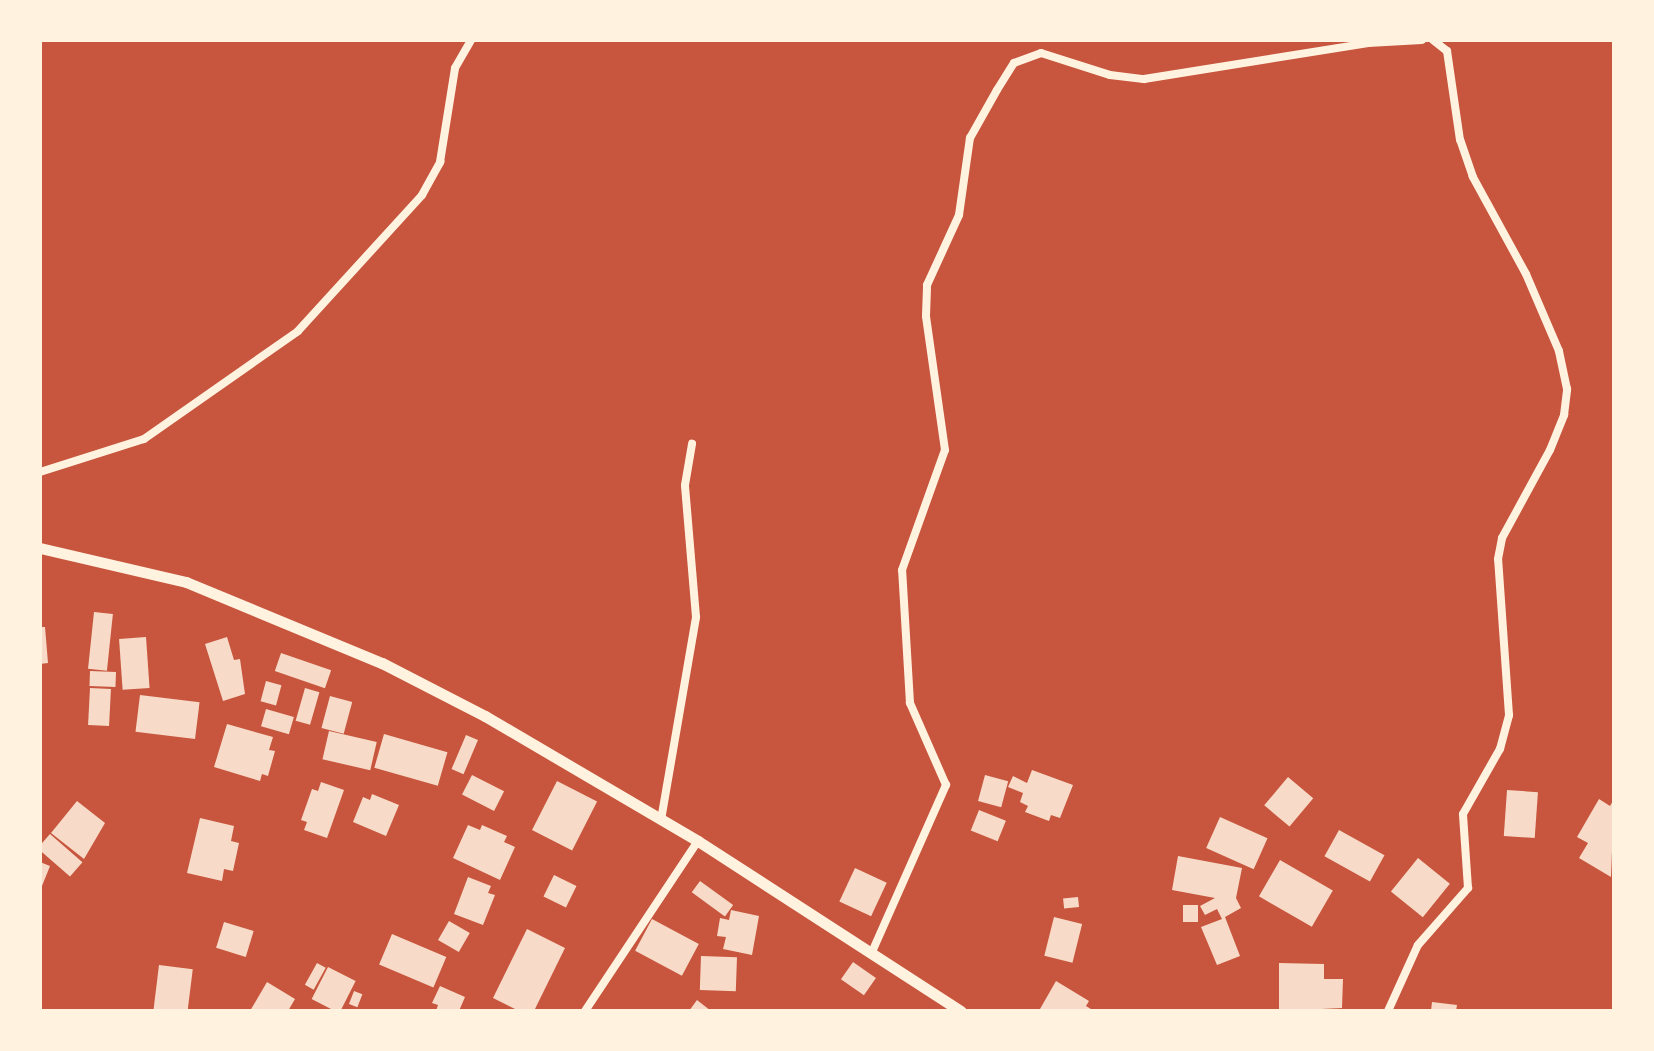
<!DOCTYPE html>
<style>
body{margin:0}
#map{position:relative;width:1654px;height:1051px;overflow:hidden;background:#c8553d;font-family:"DM Sans",sans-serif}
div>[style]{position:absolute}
.building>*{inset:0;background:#f7dbc8;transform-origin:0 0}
.minor>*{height:8px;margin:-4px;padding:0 4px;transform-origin:4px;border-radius:4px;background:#fff3e0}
.secondary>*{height:11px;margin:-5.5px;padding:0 5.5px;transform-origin:5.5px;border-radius:5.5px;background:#fff3e0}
span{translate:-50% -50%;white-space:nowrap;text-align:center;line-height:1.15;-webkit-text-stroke:8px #fff3e0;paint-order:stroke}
.frame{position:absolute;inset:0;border:42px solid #fff3e0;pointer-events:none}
</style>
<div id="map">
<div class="building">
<div style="left:94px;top:612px;width:19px;height:57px;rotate:6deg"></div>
<div style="clip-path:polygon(40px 627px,45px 627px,48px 663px,40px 664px)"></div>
<div style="left:146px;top:637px;width:51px;height:27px;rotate:86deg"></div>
<div style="clip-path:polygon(227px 637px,234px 660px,240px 659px,245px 694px,223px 701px,205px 644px)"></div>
<div style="left:281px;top:653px;width:53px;height:19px;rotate:19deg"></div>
<div style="left:90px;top:671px;width:26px;height:15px;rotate:2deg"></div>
<div style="left:266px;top:681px;width:16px;height:21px;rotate:15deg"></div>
<div style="left:90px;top:688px;width:21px;height:37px;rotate:3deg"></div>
<div style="left:305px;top:688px;width:15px;height:34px;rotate:16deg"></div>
<div style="left:140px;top:695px;width:60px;height:37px;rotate:7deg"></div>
<div style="left:330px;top:696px;width:23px;height:33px;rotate:15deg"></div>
<div style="left:266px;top:709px;width:29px;height:18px;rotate:16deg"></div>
<div style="clip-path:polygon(227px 724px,273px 737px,269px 750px,275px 751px,268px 776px,262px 774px,260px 781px,214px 767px)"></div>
<div style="left:329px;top:731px;width:49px;height:29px;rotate:13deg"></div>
<div style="left:384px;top:734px;width:66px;height:35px;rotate:16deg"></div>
<div style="left:466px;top:735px;width:13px;height:37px;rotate:23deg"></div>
<div style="clip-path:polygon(1032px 770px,1073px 785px,1060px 818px,1051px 815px,1049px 821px,1025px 812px,1028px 806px,1020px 802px,1023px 793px,1008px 787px,1013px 776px,1027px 783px)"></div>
<div style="left:472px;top:775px;width:36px;height:22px;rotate:27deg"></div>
<div style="left:985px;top:775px;width:24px;height:27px;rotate:15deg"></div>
<div style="left:1288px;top:777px;width:33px;height:37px;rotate:40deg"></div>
<div style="left:557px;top:781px;width:45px;height:55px;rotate:27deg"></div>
<div style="clip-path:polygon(321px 782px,344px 790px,327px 838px,304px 830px,307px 822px,301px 820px,312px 789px,318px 791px)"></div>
<div style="left:1507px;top:790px;width:31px;height:46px;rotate:4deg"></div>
<div style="clip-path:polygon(372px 794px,399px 805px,386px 836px,353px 822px,363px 797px,370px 800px)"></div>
<div style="clip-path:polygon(1599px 799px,1610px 806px,1614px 799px,1611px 877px,1579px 858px,1588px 843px,1577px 837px)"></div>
<div style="clip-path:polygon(77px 801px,105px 823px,84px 859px,51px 833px)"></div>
<div style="left:979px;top:810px;width:29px;height:22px;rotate:22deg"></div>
<div style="left:1220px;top:817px;width:52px;height:34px;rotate:24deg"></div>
<div style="clip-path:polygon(200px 818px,234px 826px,231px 841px,239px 843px,233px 871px,224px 869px,222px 881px,187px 873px)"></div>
<div style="clip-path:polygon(468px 825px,480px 830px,482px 825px,507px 836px,504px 842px,515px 847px,500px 880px,453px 858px)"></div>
<div style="left:1339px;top:830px;width:52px;height:30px;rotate:29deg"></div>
<div style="left:50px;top:834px;width:43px;height:19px;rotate:41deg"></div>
<div style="clip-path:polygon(1178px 856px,1242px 868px,1236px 898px,1241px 908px,1225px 917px,1240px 956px,1217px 965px,1201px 927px,1222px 919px,1217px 909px,1205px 915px,1200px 906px,1215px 898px,1172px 890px)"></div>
<div style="left:1418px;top:858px;width:41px;height:43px;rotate:39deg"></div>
<div style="left:1280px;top:860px;width:61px;height:42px;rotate:30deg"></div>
<div style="clip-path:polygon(40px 862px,50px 866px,40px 891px)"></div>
<div style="left:855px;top:868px;width:35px;height:37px;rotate:25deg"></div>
<div style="left:554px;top:875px;width:25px;height:24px;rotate:26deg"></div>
<div style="clip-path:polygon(468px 877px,491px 886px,488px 893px,495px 895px,483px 925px,454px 914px)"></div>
<div style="left:700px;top:881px;width:41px;height:14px;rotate:36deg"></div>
<div style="left:1078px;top:897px;width:10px;height:15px;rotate:84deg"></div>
<div style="left:1183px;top:905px;width:15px;height:17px"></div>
<div style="clip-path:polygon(731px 910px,759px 916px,752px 955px,723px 949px,726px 937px,717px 936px,720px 918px,729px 920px)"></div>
<div style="left:1054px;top:917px;width:29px;height:40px;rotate:14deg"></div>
<div style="left:652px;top:919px;width:53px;height:36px;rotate:28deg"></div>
<div style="left:449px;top:921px;width:24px;height:22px;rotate:30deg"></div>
<div style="left:224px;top:922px;width:31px;height:27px;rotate:17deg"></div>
<div style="clip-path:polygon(527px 929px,565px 948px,534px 1011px,519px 1011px,493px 998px)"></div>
<div style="left:392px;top:934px;width:59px;height:33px;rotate:23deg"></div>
<div style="left:701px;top:956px;width:36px;height:34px;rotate:2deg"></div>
<div style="left:853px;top:962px;width:28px;height:21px;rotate:35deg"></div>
<div style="left:317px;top:963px;width:10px;height:25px;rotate:29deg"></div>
<div style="clip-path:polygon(1279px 963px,1324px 964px,1324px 979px,1343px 979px,1342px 1008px,1279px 1011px)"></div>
<div style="left:159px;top:965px;width:34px;height:45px;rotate:7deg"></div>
<div style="left:328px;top:967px;width:31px;height:36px;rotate:27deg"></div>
<div style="clip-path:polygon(1056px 981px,1089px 1001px,1086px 1006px,1094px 1011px,1040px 1009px)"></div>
<div style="clip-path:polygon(267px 982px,295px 999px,288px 1011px,250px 1011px)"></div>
<div style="clip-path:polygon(440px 986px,465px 997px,459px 1011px,436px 1011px,438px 1005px,432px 1003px)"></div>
<div style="left:354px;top:991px;width:9px;height:14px;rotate:21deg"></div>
<div style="clip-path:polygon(697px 1000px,711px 1011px,689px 1011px)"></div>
<div style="clip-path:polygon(1432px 1002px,1457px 1005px,1456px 1011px,1431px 1011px)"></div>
</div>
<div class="minor">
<div style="left:40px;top:472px;width:109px;rotate:-17.6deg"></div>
<div style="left:144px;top:439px;width:188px;rotate:-35deg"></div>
<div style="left:298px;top:331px;width:184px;rotate:-47.6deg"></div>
<div style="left:422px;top:195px;width:38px;rotate:-61deg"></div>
<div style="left:440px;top:162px;width:95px;rotate:-80.9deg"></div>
<div style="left:455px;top:68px;width:32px;rotate:-60deg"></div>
<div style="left:661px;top:820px;width:206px;rotate:-80.2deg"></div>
<div style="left:696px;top:617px;width:132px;rotate:-94.8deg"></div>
<div style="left:685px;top:485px;width:42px;rotate:-80.3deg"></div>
<div style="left:872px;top:952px;width:183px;rotate:-66.1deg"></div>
<div style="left:946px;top:785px;width:90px;rotate:-113.7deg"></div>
<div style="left:910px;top:703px;width:133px;rotate:-93.4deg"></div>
<div style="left:902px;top:570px;width:127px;rotate:-70.3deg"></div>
<div style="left:945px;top:450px;width:135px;rotate:-98.1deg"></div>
<div style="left:926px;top:316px;width:31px;rotate:-88deg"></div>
<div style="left:927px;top:285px;width:77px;rotate:-65.4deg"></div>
<div style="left:959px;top:215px;width:78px;rotate:-81.9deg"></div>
<div style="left:970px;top:138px;width:55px;rotate:-60.6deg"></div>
<div style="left:997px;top:90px;width:32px;rotate:-58deg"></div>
<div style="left:1014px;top:63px;width:29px;rotate:-20deg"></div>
<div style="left:1041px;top:53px;width:72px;rotate:17.7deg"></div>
<div style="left:1110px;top:75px;width:34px;rotate:7deg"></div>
<div style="left:1144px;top:79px;width:227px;rotate:-9.1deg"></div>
<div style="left:1368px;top:43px;width:54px;rotate:-3.2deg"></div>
<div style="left:585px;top:1011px;width:204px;rotate:-56.4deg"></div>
<div style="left:1388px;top:1011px;width:72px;rotate:-65.6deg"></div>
<div style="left:1418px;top:945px;width:76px;rotate:-48.7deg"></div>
<div style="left:1468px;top:888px;width:74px;rotate:-93.9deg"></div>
<div style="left:1463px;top:814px;width:75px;rotate:-60.4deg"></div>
<div style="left:1500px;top:749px;width:35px;rotate:-75deg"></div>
<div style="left:1509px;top:715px;width:156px;rotate:-94deg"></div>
<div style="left:1498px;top:559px;width:21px;rotate:-79deg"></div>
<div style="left:1502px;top:538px;width:100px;rotate:-61.4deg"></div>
<div style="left:1550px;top:450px;width:38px;rotate:-68deg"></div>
<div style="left:1564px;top:415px;width:26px;rotate:-83deg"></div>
<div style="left:1567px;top:389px;width:39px;rotate:-102deg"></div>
<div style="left:1559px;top:351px;width:84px;rotate:-113.2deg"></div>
<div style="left:1526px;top:274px;width:111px;rotate:-118.7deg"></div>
<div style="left:1473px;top:177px;width:39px;rotate:-109deg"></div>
<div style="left:1460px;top:140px;width:90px;rotate:-98.3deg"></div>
<div style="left:1447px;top:51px;width:18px;rotate:-142deg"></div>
</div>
<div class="secondary">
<div style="left:40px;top:548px;width:150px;rotate:13.1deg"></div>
<div style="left:186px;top:582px;width:212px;rotate:22.5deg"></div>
<div style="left:382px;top:663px;width:116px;rotate:27.2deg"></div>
<div style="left:485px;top:716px;width:247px;rotate:30.4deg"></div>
<div style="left:698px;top:841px;width:313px;rotate:32.9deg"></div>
</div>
<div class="frame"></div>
</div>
